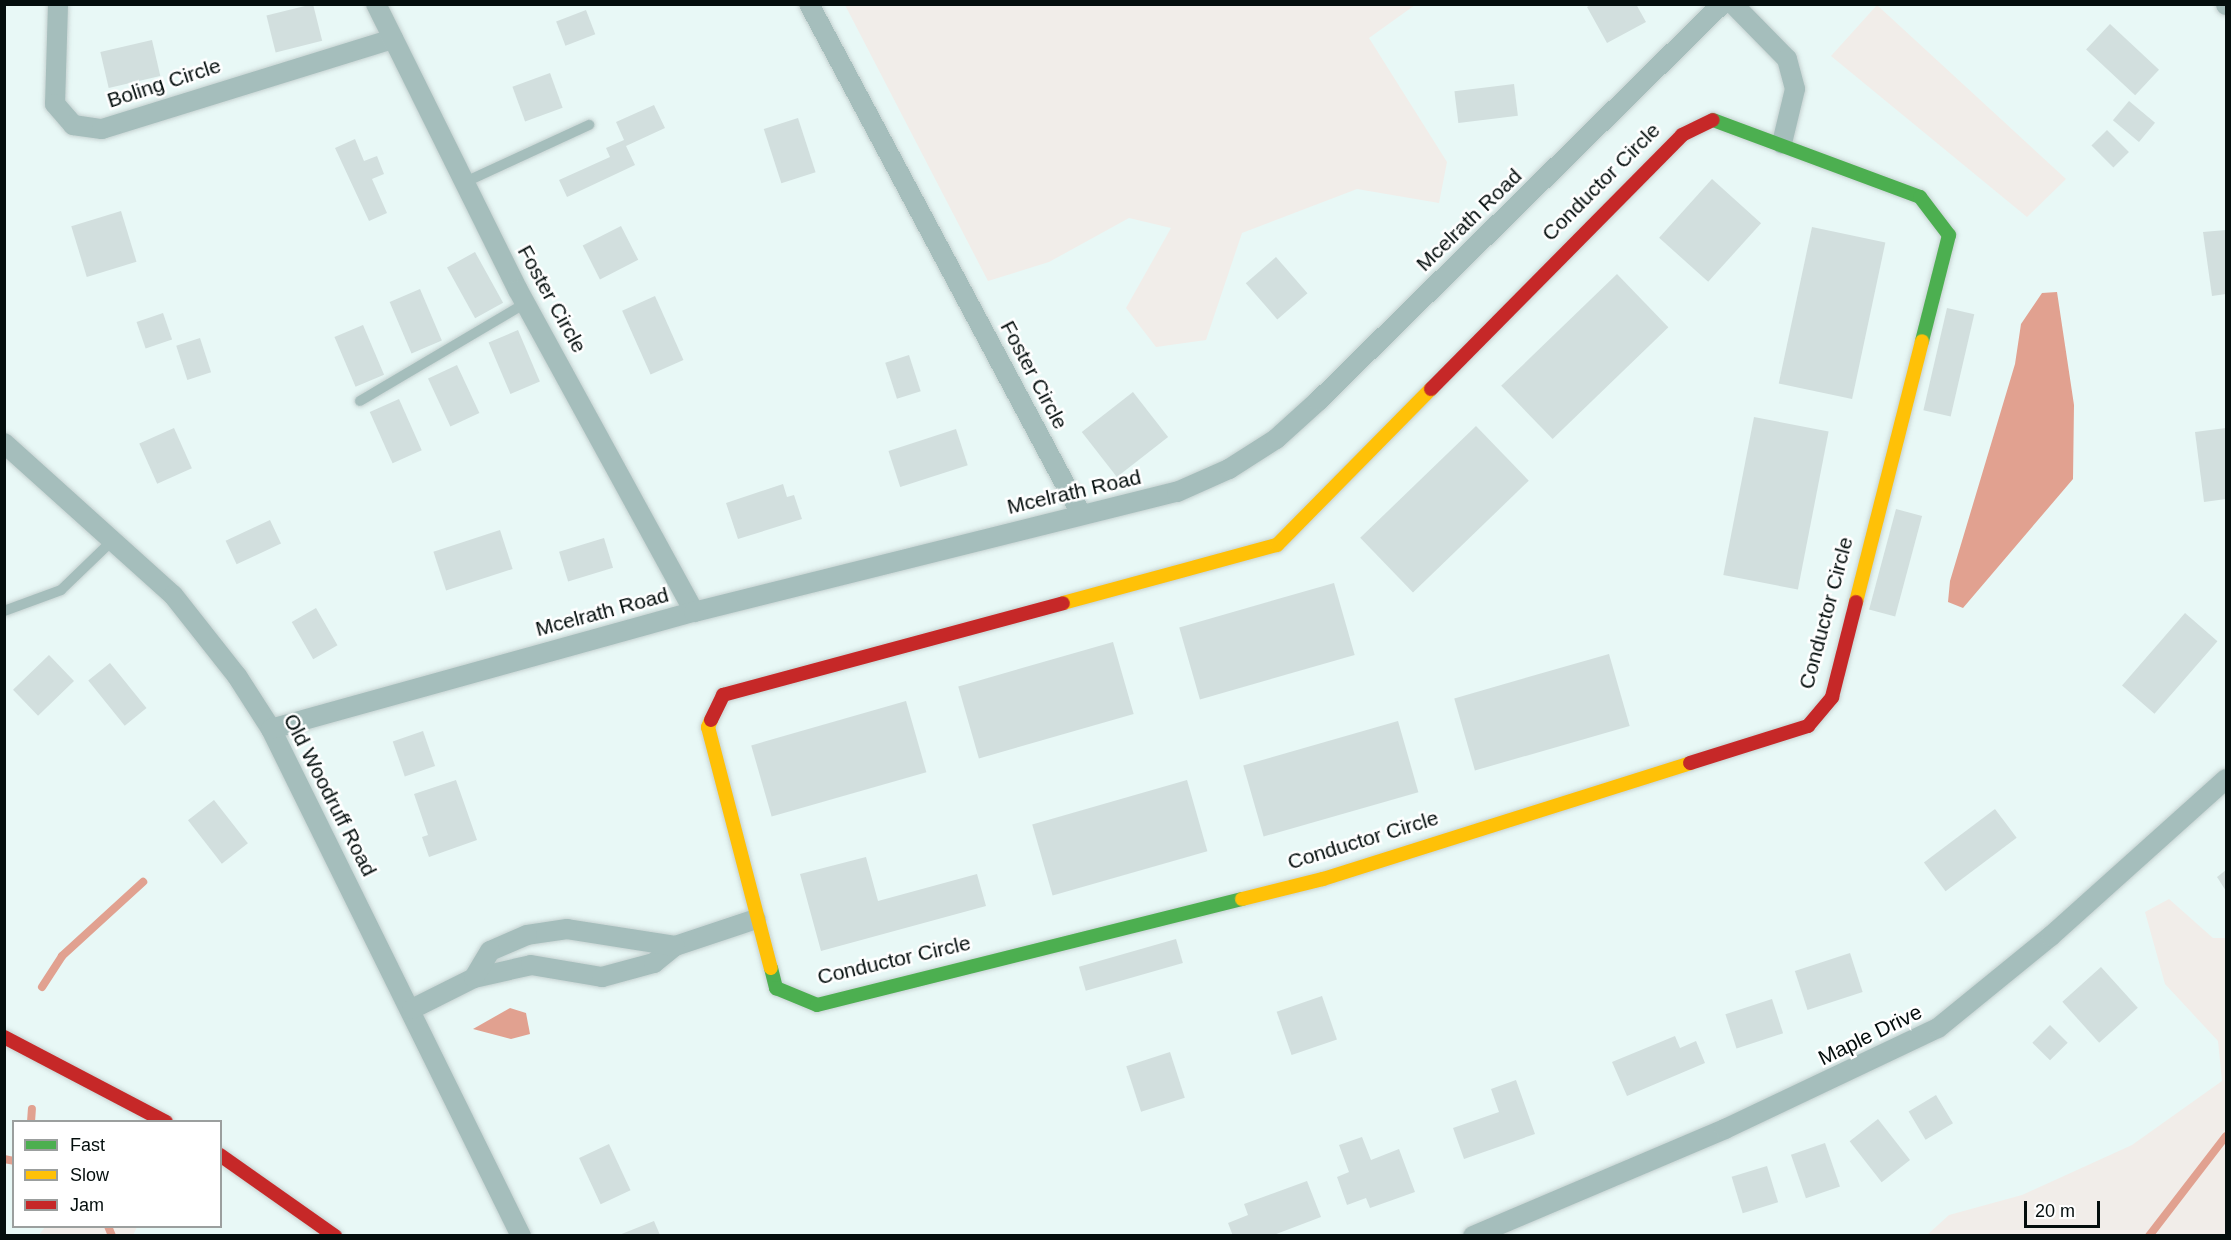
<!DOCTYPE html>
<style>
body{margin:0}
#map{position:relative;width:2231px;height:1240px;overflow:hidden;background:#e8f8f6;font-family:Helvetica,sans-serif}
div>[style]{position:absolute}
.green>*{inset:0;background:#f1ede9}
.water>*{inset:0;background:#e1a190}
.stream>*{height:8px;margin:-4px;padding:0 4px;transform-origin:4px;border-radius:4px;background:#e1a190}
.building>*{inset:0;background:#d2dfde;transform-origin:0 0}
.roads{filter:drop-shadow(0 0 2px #c5d1d0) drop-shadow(0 0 2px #c5d1d0)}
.lane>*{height:10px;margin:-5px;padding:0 5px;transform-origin:5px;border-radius:5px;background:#a5bebc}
.street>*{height:20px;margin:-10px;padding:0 10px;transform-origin:10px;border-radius:10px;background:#a5bebc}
.fast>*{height:14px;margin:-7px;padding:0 7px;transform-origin:7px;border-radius:7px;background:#4caf50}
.slow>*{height:14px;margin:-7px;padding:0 7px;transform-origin:7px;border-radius:7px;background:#ffc107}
.jam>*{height:14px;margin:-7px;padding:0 7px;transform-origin:7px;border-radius:7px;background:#c62828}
span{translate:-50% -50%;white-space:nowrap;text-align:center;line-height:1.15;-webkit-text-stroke:5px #fff;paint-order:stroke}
.street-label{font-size:21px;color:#040e0d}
.frame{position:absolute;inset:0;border:6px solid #040e0d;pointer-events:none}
.legend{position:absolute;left:12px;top:1120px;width:210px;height:108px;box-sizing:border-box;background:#fff;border:2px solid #9b9f9e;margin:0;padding:8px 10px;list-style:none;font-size:18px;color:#040e0d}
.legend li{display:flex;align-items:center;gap:12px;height:30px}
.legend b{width:30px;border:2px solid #9b9f9e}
.scale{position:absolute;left:2024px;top:1201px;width:76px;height:27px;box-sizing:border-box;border:3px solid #040e0d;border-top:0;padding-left:8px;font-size:18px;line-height:21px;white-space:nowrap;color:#040e0d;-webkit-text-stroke:4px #fff;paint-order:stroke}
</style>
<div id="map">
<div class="green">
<div style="clip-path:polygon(845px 5px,1415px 5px,1369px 38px,1447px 162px,1439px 203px,1357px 189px,1242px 233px,1206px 340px,1156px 347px,1126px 308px,1171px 228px,1129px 218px,1049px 262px,988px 281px)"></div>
<div style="clip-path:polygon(1877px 5px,2066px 179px,2027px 217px,1831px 56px)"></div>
<div style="clip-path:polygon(2169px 899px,2213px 938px,2226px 938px,2226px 1235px,1927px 1235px,1949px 1215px,2022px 1195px,2132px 1145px,2222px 1081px,2218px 1041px,2165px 984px,2145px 912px)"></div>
<div style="clip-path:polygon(45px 1227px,45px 1226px,137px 1227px,133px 1235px,39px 1235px)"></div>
</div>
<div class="water">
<div style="clip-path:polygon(2057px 292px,2074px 405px,2073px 479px,1963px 608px,1948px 602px,1950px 581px,2015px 364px,2021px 324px,2042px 293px)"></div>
<div style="clip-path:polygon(510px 1008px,526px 1013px,530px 1034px,511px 1039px,473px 1029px)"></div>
</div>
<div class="stream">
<div style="left:42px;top:987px;width:37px;rotate:-57deg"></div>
<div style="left:62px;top:956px;width:110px;rotate:-42.4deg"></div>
<div style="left:31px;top:1122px;width:13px;rotate:-86deg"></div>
<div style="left:4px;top:1159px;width:10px;rotate:11deg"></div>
<div style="left:108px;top:1226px;width:11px;rotate:68deg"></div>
<div style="left:2149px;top:1236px;width:126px;rotate:-52.4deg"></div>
</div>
<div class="building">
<div style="left:313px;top:4px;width:38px;height:48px;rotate:76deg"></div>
<div style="clip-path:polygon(1592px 4px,1636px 4px,1646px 22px,1607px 43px,1587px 7px)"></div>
<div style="left:586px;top:10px;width:26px;height:32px;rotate:69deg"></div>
<div style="left:2110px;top:24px;width:67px;height:35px;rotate:43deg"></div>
<div style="left:152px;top:40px;width:37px;height:53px;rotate:77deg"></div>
<div style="left:550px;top:73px;width:37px;height:40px;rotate:70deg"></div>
<div style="left:1514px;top:84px;width:32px;height:60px;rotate:83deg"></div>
<div style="left:2129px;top:101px;width:34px;height:25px;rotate:40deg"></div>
<div style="clip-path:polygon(654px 105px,665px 128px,626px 146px,635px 165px,567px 197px,559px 180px,610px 157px,606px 148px,624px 140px,616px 122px)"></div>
<div style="left:798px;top:118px;width:57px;height:36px;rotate:72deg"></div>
<div style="left:2107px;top:130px;width:31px;height:22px;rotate:45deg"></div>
<div style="clip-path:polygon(355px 139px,364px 161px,377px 156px,384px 174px,372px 179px,387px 213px,369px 221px,335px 148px)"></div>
<div style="left:1712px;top:179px;width:66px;height:79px;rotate:42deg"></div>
<div style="left:121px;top:211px;width:53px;height:52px;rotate:73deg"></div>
<div style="left:621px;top:226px;width:38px;height:43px;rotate:63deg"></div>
<div style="left:1812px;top:227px;width:75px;height:160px;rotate:12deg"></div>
<div style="clip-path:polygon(2226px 230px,2226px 294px,2212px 296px,2203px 232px)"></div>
<div style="left:475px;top:252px;width:58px;height:32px;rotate:61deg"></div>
<div style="left:1276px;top:257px;width:48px;height:40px;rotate:49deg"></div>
<div style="left:1617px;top:274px;width:74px;height:161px;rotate:46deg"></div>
<div style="left:420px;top:289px;width:56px;height:33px;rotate:67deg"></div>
<div style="left:655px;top:296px;width:70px;height:36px;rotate:66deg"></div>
<div style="left:1947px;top:308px;width:28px;height:105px;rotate:13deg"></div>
<div style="left:163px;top:313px;width:28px;height:28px;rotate:71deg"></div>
<div style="left:363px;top:325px;width:54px;height:31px;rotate:67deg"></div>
<div style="left:518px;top:330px;width:56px;height:32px;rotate:67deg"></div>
<div style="left:200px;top:338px;width:36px;height:25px;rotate:72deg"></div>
<div style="left:909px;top:355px;width:38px;height:25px;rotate:72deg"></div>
<div style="left:457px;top:365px;width:53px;height:32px;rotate:65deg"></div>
<div style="left:1133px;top:392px;width:57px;height:65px;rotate:52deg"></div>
<div style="left:399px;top:399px;width:56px;height:32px;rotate:66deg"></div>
<div style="left:1754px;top:417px;width:76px;height:161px;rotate:11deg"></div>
<div style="left:1476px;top:426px;width:76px;height:161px;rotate:46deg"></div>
<div style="left:174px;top:428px;width:44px;height:38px;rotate:66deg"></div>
<div style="clip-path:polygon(2226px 428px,2226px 499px,2204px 502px,2195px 432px)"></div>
<div style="left:956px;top:429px;width:38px;height:71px;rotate:72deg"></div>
<div style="clip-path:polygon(783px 484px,787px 497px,794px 495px,802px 519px,738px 539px,726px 503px)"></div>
<div style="left:1896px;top:509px;width:27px;height:104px;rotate:15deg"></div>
<div style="left:270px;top:520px;width:26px;height:49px;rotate:65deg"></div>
<div style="left:500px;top:530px;width:41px;height:70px;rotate:72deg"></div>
<div style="left:604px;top:538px;width:31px;height:47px;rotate:73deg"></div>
<div style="left:1334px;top:583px;width:75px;height:161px;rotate:74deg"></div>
<div style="left:316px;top:608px;width:43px;height:28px;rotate:60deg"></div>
<div style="left:2185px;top:613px;width:43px;height:96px;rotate:41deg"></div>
<div style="left:1113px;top:642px;width:75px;height:161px;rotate:74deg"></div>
<div style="left:1609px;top:654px;width:75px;height:161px;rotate:74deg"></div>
<div style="left:49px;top:655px;width:36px;height:50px;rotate:46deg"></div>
<div style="left:110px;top:663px;width:58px;height:28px;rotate:51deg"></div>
<div style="left:906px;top:701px;width:74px;height:161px;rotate:74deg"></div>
<div style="left:1398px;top:721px;width:74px;height:161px;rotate:74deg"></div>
<div style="left:423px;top:731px;width:37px;height:32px;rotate:71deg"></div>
<div style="clip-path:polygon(456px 780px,477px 840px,429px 857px,422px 837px,428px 835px,414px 794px)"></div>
<div style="left:1187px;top:780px;width:74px;height:161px;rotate:74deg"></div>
<div style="left:214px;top:800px;width:55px;height:33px;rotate:52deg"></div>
<div style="left:1995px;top:809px;width:36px;height:89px;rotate:53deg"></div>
<div style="clip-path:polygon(866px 857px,878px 901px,977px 874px,986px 906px,821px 951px,800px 874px)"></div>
<div style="clip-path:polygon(2226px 870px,2226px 891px,2217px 877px)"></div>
<div style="left:1176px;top:939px;width:25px;height:101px;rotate:74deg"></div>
<div style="left:1850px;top:953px;width:41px;height:58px;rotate:72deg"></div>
<div style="left:2101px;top:967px;width:55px;height:52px;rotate:48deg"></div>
<div style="left:1322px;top:996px;width:46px;height:48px;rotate:71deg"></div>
<div style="left:1772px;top:999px;width:36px;height:49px;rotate:72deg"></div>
<div style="left:2050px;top:1025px;width:25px;height:25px;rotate:45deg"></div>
<div style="clip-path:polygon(1675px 1036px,1680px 1048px,1696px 1041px,1705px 1063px,1627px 1096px,1612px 1062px)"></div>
<div style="left:1170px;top:1052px;width:48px;height:46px;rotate:72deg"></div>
<div style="clip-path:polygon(1516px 1080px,1535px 1134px,1464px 1159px,1453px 1128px,1499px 1112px,1491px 1089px)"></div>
<div style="left:1936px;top:1095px;width:33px;height:32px;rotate:59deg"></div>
<div style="left:1878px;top:1119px;width:52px;height:36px;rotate:52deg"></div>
<div style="clip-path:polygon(1362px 1137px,1371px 1160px,1399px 1149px,1415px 1192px,1370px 1208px,1366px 1198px,1347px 1205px,1337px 1177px,1349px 1172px,1339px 1145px)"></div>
<div style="left:1825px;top:1143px;width:46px;height:36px;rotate:71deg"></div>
<div style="left:609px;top:1144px;width:51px;height:33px;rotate:65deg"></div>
<div style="left:1767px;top:1166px;width:38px;height:37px;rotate:73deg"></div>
<div style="clip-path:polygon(1307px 1181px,1321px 1217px,1271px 1236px,1233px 1236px,1228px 1223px,1248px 1215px,1244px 1204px)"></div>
<div style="clip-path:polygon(654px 1221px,660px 1235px,619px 1235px)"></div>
</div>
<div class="roads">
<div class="lane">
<div style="left:463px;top:183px;width:139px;rotate:-24.7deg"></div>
<div style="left:360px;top:401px;width:193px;rotate:-30.6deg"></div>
<div style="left:4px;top:611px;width:61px;rotate:-20.2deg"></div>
<div style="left:61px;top:590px;width:74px;rotate:-43.9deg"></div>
</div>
<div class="street">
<div style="left:58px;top:4px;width:100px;rotate:91.7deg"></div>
<div style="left:55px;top:104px;width:28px;rotate:49deg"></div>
<div style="left:73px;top:125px;width:29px;rotate:8deg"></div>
<div style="left:102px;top:129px;width:305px;rotate:-17.2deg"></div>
<div style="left:376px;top:4px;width:319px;rotate:63.6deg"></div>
<div style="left:518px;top:290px;width:367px;rotate:61.3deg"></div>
<div style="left:809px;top:4px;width:578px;rotate:61.93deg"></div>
<div style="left:1733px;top:4px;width:77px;rotate:45.5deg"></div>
<div style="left:1787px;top:59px;width:31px;rotate:75deg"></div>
<div style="left:1795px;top:89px;width:56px;rotate:103.5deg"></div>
<div style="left:2226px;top:4px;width:1px;rotate:90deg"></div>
<div style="left:4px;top:443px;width:227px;rotate:42deg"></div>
<div style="left:173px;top:595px;width:103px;rotate:51.7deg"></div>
<div style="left:237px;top:676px;width:63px;rotate:57.3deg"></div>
<div style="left:271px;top:729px;width:565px;rotate:63.75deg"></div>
<div style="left:271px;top:729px;width:439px;rotate:-15.5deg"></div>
<div style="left:694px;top:612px;width:498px;rotate:-14deg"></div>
<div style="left:1177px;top:492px;width:57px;rotate:-23.9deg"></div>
<div style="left:1229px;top:469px;width:56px;rotate:-32.6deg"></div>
<div style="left:1276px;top:439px;width:57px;rotate:-42.1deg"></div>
<div style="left:1318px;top:401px;width:566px;rotate:-44.5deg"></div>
<div style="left:675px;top:946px;width:85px;rotate:-18.4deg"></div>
<div style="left:412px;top:1009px;width:69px;rotate:-26.6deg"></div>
<div style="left:474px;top:978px;width:58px;rotate:-12.8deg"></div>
<div style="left:531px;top:965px;width:72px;rotate:9.6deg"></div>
<div style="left:602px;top:977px;width:54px;rotate:-15.1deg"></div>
<div style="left:654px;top:963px;width:27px;rotate:-39deg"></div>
<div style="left:675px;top:946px;width:109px;rotate:-171.1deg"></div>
<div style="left:567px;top:929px;width:40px;rotate:171.5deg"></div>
<div style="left:527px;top:935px;width:40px;rotate:156.6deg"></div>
<div style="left:490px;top:951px;width:31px;rotate:121deg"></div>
<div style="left:1473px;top:1236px;width:274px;rotate:-23deg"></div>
<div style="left:1725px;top:1129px;width:236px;rotate:-25.4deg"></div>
<div style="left:1938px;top:1028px;width:146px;rotate:-39.2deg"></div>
<div style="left:2051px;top:936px;width:235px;rotate:-41.9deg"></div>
</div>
<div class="fast">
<div style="left:1713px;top:120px;width:221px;rotate:20.4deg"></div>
<div style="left:1920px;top:197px;width:48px;rotate:52.7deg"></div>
<div style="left:1949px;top:235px;width:109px;rotate:104.3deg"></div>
<div style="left:771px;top:968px;width:21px;rotate:76deg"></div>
<div style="left:776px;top:988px;width:44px;rotate:22.5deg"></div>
<div style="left:817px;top:1005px;width:438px;rotate:-14deg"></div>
</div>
<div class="slow">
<div style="left:1856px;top:602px;width:269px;rotate:-75.8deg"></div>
<div style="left:1063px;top:603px;width:222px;rotate:-15.2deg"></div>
<div style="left:1277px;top:545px;width:219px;rotate:-45.4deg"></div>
<div style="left:711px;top:720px;width:8px;rotate:113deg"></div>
<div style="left:708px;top:727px;width:249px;rotate:75.4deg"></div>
<div style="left:1242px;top:899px;width:83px;rotate:-13.9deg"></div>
<div style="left:1323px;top:879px;width:385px;rotate:-17.5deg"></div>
</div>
<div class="jam">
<div style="left:1431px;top:389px;width:357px;rotate:-45.3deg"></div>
<div style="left:1682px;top:135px;width:34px;rotate:-26deg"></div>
<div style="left:711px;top:720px;width:28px;rotate:-64deg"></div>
<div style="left:723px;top:695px;width:352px;rotate:-15.1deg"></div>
<div style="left:1690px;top:763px;width:124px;rotate:-17.4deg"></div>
<div style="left:1808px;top:726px;width:38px;rotate:-50deg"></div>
<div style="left:1832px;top:697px;width:98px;rotate:-75.8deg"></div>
<div style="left:4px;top:1037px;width:183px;rotate:27.7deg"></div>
<div style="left:220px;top:1155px;width:141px;rotate:35.2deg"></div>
</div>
</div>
<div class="street-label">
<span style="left:164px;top:83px;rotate:-18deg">Boling Circle</span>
<span style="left:1601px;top:182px;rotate:-45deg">Conductor Circle</span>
<span style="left:1469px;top:220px;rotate:-44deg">Mcelrath Road</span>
<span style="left:552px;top:299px;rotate:61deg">Foster Circle</span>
<span style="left:1034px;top:375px;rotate:62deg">Foster Circle</span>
<span style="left:1074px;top:492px;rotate:-13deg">Mcelrath Road</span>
<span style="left:602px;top:612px;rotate:-15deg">Mcelrath Road</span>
<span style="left:1826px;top:613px;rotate:-75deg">Conductor Circle</span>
<span style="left:330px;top:795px;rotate:63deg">Old Woodruff Road</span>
<span style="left:1363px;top:840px;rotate:-17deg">Conductor Circle</span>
<span style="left:894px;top:960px;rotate:-13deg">Conductor Circle</span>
<span style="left:1870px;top:1035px;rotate:-26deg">Maple Drive</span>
</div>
<div class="frame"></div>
<ul class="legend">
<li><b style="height:8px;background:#4caf50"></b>Fast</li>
<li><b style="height:8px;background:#ffc107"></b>Slow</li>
<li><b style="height:8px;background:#c62828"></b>Jam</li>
</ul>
<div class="scale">20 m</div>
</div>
